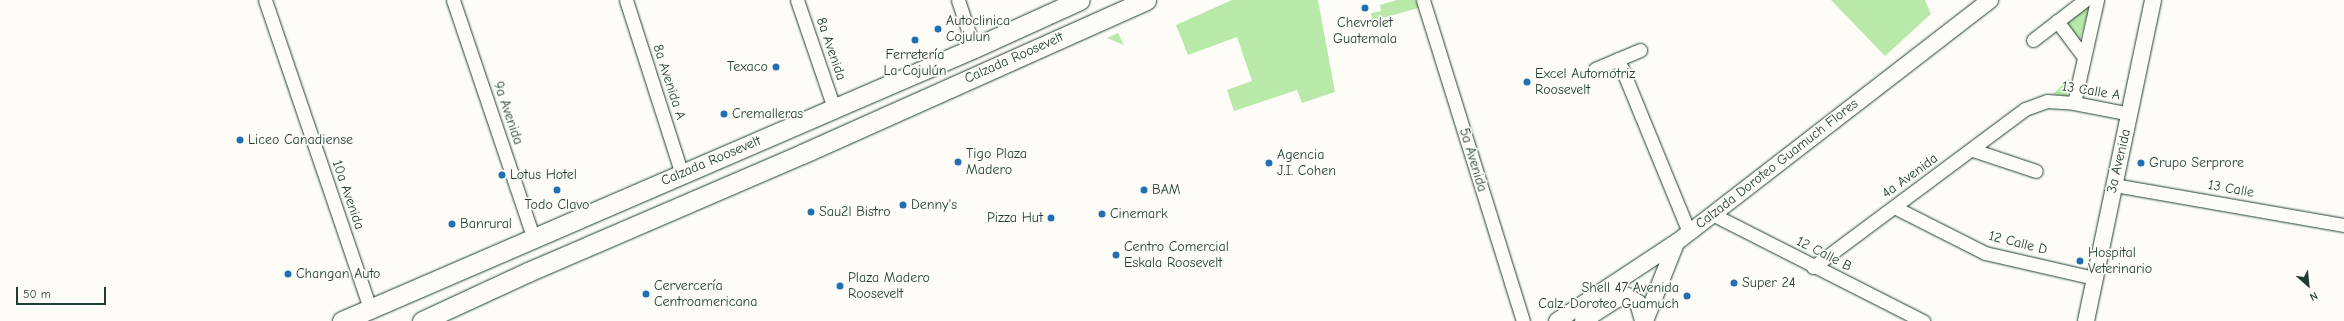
<!DOCTYPE html>
<meta charset="utf-8">
<style>
body{margin:0}
#map{position:relative;width:2344px;height:321px;overflow:hidden;background:#fdfcf7;font-family:"Comic Neue",sans-serif}
div>[style]{position:absolute}
.green>*{inset:0;background:#b8e9a9}
.roads{filter:drop-shadow(0 0 1px #1f3d34) drop-shadow(0 0 1px #1f3d34)}
.minor>*{height:13px;margin:-6.5px;padding:0 6.5px;transform-origin:6.5px;border-radius:6.5px;background:#fdfcf7}
.major>*{height:16px;margin:-8px;padding:0 8px;transform-origin:8px;border-radius:8px;background:#fdfcf7}
.highway>*{height:19px;margin:-9.5px;padding:0 9.5px;transform-origin:9.5px;border-radius:9.5px;background:#fdfcf7}
.dots>*{width:11px;height:11px;translate:-50% -50%;box-sizing:border-box;border:2px solid #fdfcf7;border-radius:50%}
span{translate:-50% -50%;white-space:nowrap;text-align:center;line-height:1.15;-webkit-text-stroke:3.5px #fdfcf7;paint-order:stroke}
.poi-label{font-size:14px;color:#1f3d34}
.left{translate:0 -50%;text-align:left}
.right{translate:-100% -50%;text-align:right}
.street-label{font-size:14px;color:#1f3d34}
.north{position:absolute;left:2288px;top:265px;width:40px;height:40px;-webkit-text-stroke:3px #fdfcf7;paint-order:stroke;rotate:153deg;font-size:11px;font-weight:700;line-height:16px;text-align:center;color:#1f3d34}
.north::after{content:'';display:block;margin:auto;width:14px;height:18px;background:#1f3d34;clip-path:polygon(50% 0,100% 100%,50% 72%,0 100%)}
.scale{position:absolute;left:16px;top:287px;width:90px;height:18px;box-sizing:border-box;border:2px solid #1f3d34;border-top:0;padding-left:5px;font-size:12px;line-height:14px;white-space:nowrap;color:#1f3d34;-webkit-text-stroke:3px #fdfcf7;paint-order:stroke}
</style>
<div id="map">
<div class="green">
<div style="clip-path:polygon(1232px 0,1318px 0,1335px 92px,1302px 103px,1297px 90px,1234px 111px,1227px 90px,1252px 81px,1237px 37px,1188px 55px,1176px 25px)"></div>
<div style="clip-path:polygon(1397px 0,1416px 0,1418px 8px,1372px 21px,1371px 13px,1381px 11px,1380px 5px)"></div>
<div style="clip-path:polygon(1831px 0,1925px 0,1931px 14px,1885px 56px)"></div>
<div style="clip-path:polygon(2090px 5px,2079px 42px,2065px 23px)"></div>
<div style="clip-path:polygon(1118px 33px,1124px 45px,1107px 38px)"></div>
<div style="clip-path:polygon(2069px 78px,2067px 96px,2053px 94px)"></div>
</div>
<div class="roads">
<div class="minor">
<div style="left:265px;top:0;width:326px;rotate:71.2deg"></div>
<div style="left:453px;top:0;width:250px;rotate:71.3deg"></div>
<div style="left:626px;top:0;width:183px;rotate:72.2deg"></div>
<div style="left:797px;top:0;width:114px;rotate:71.1deg"></div>
<div style="left:958px;top:0;width:51px;rotate:71.6deg"></div>
<div style="left:1423px;top:0;width:336px;rotate:72.7deg"></div>
<div style="left:2057px;top:21px;width:45px;rotate:53.1deg"></div>
<div style="left:2033px;top:40px;width:66px;rotate:-37.6deg"></div>
<div style="left:1618px;top:59px;width:187px;rotate:67.7deg"></div>
<div style="left:1595px;top:69px;width:49px;rotate:-22.9deg"></div>
<div style="left:2074px;top:103px;width:106px;rotate:-77.4deg"></div>
<div style="left:1973px;top:150px;width:66px;rotate:18.4deg"></div>
<div style="left:2114px;top:185px;width:233px;rotate:9.9deg"></div>
<div style="left:1894px;top:207px;width:102px;rotate:26.8deg"></div>
<div style="left:1985px;top:253px;width:112px;rotate:12.9deg"></div>
<div style="left:1712px;top:214px;width:237px;rotate:26.9deg"></div>
<div style="left:1813px;top:267px;width:264px;rotate:-36.7deg"></div>
<div style="left:2025px;top:109px;width:23px;rotate:-20deg"></div>
<div style="left:2047px;top:101px;width:27px;rotate:4deg"></div>
<div style="left:2074px;top:103px;width:57px;rotate:11.1deg"></div>
</div>
<div class="major">
<div style="left:1557px;top:321px;width:144px;rotate:-33.4deg"></div>
<div style="left:1677px;top:242px;width:396px;rotate:-37.7deg"></div>
<div style="left:1583px;top:321px;width:38px;rotate:-33deg"></div>
<div style="left:1615px;top:300px;width:13px;rotate:-18deg"></div>
<div style="left:1627px;top:296px;width:13px;rotate:32deg"></div>
<div style="left:1638px;top:303px;width:19px;rotate:74deg"></div>
<div style="left:1645px;top:321px;width:84px;rotate:-68.3deg"></div>
<div style="left:2086px;top:321px;width:328px;rotate:-78.2deg"></div>
</div>
<div class="highway">
<div style="left:342px;top:321px;width:688px;rotate:-23.36deg"></div>
<div style="left:974px;top:48px;width:116px;rotate:-24.4deg"></div>
<div style="left:422px;top:321px;width:117px;rotate:-24.8deg"></div>
<div style="left:528px;top:272px;width:298px;rotate:-23.3deg"></div>
<div style="left:802px;top:154px;width:377px;rotate:-24.1deg"></div>
</div>
</div>
<div class="dots">
<div style="left:1365px;top:8px;background:#1f6fb2"></div>
<div style="left:938px;top:29px;background:#1f6fb2"></div>
<div style="left:915px;top:40px;background:#1f6fb2"></div>
<div style="left:776px;top:67px;background:#1f6fb2"></div>
<div style="left:1527px;top:82px;background:#1f6fb2"></div>
<div style="left:724px;top:114px;background:#1f6fb2"></div>
<div style="left:240px;top:140px;background:#1f6fb2"></div>
<div style="left:958px;top:162px;background:#1f6fb2"></div>
<div style="left:1269px;top:163px;background:#1f6fb2"></div>
<div style="left:2141px;top:163px;background:#1f6fb2"></div>
<div style="left:502px;top:175px;background:#1f6fb2"></div>
<div style="left:557px;top:190px;background:#1f6fb2"></div>
<div style="left:1144px;top:190px;background:#1f6fb2"></div>
<div style="left:903px;top:205px;background:#1f6fb2"></div>
<div style="left:811px;top:212px;background:#1f6fb2"></div>
<div style="left:1102px;top:214px;background:#1f6fb2"></div>
<div style="left:1051px;top:218px;background:#1f6fb2"></div>
<div style="left:452px;top:224px;background:#1f6fb2"></div>
<div style="left:1116px;top:255px;background:#1f6fb2"></div>
<div style="left:2080px;top:261px;background:#1f6fb2"></div>
<div style="left:288px;top:274px;background:#1f6fb2"></div>
<div style="left:1734px;top:283px;background:#1f6fb2"></div>
<div style="left:840px;top:286px;background:#1f6fb2"></div>
<div style="left:646px;top:294px;background:#1f6fb2"></div>
<div style="left:1687px;top:296px;background:#1f6fb2"></div>
</div>
<div class="poi-label">
<span class="left" style="left:946px;top:29px">Autoclinica<br>Cojulun</span>
<span style="left:1365px;top:31px">Chevrolet<br>Guatemala</span>
<span style="left:915px;top:63px">Ferretería<br>La Cojulún</span>
<span class="right" style="left:768px;top:67px">Texaco</span>
<span class="left" style="left:1535px;top:82px">Excel Automotriz<br>Roosevelt</span>
<span class="left" style="left:732px;top:114px">Cremalleras</span>
<span class="left" style="left:248px;top:140px">Liceo Canadiense</span>
<span class="left" style="left:966px;top:162px">Tigo Plaza<br>Madero</span>
<span class="left" style="left:1277px;top:163px">Agencia<br>J.I. Cohen</span>
<span class="left" style="left:2149px;top:163px">Grupo Serprore</span>
<span class="left" style="left:510px;top:175px">Lotus Hotel</span>
<span class="left" style="left:1152px;top:190px">BAM</span>
<span style="left:557px;top:205px">Todo Clavo</span>
<span class="left" style="left:911px;top:205px">Denny's</span>
<span class="left" style="left:819px;top:212px">Sau2l Bistro</span>
<span class="left" style="left:1110px;top:214px">Cinemark</span>
<span class="right" style="left:1043px;top:218px">Pizza Hut</span>
<span class="left" style="left:460px;top:224px">Banrural</span>
<span class="left" style="left:1124px;top:255px">Centro Comercial<br>Eskala Roosevelt</span>
<span class="left" style="left:2088px;top:261px">Hospital<br>Veterinario</span>
<span class="left" style="left:296px;top:274px">Changan Auto</span>
<span class="left" style="left:848px;top:286px">Plaza Madero<br>Roosevelt</span>
<span class="left" style="left:1742px;top:283px">Super 24</span>
<span class="left" style="left:654px;top:294px">Cervercería<br>Centroamericana</span>
<span class="right" style="left:1679px;top:296px">Shell 47 Avenida<br>Calz. Doroteo Guamuch</span>
</div>
<div class="street-label">
<span style="left:831px;top:49px;rotate:71deg">8a Avenida</span>
<span style="left:1014px;top:58px;rotate:-24deg">Calzada Roosevelt</span>
<span style="left:669px;top:82px;rotate:72deg">8a Avenida A</span>
<span style="left:2091px;top:91px;rotate:9deg">13 Calle A</span>
<span style="left:508px;top:113px;rotate:71deg">9a Avenida</span>
<span style="left:1473px;top:160px;rotate:73deg">5a Avenida</span>
<span style="left:711px;top:161px;rotate:-23deg">Calzada Roosevelt</span>
<span style="left:2119px;top:161px;rotate:-77deg">3a Avenida</span>
<span style="left:1777px;top:164px;rotate:-38deg">Calzada Doroteo Guamuch Flores</span>
<span style="left:1910px;top:176px;rotate:-36deg">4a Avenida</span>
<span style="left:2231px;top:189px;rotate:10deg">13 Calle</span>
<span style="left:348px;top:195px;rotate:71deg">10a Avenida</span>
<span style="left:2018px;top:243px;rotate:14deg">12 Calle D</span>
<span style="left:1824px;top:254px;rotate:27deg">12 Calle B</span>
</div>
<div class="north">N</div>
<div class="scale">50 m</div>
</div>
